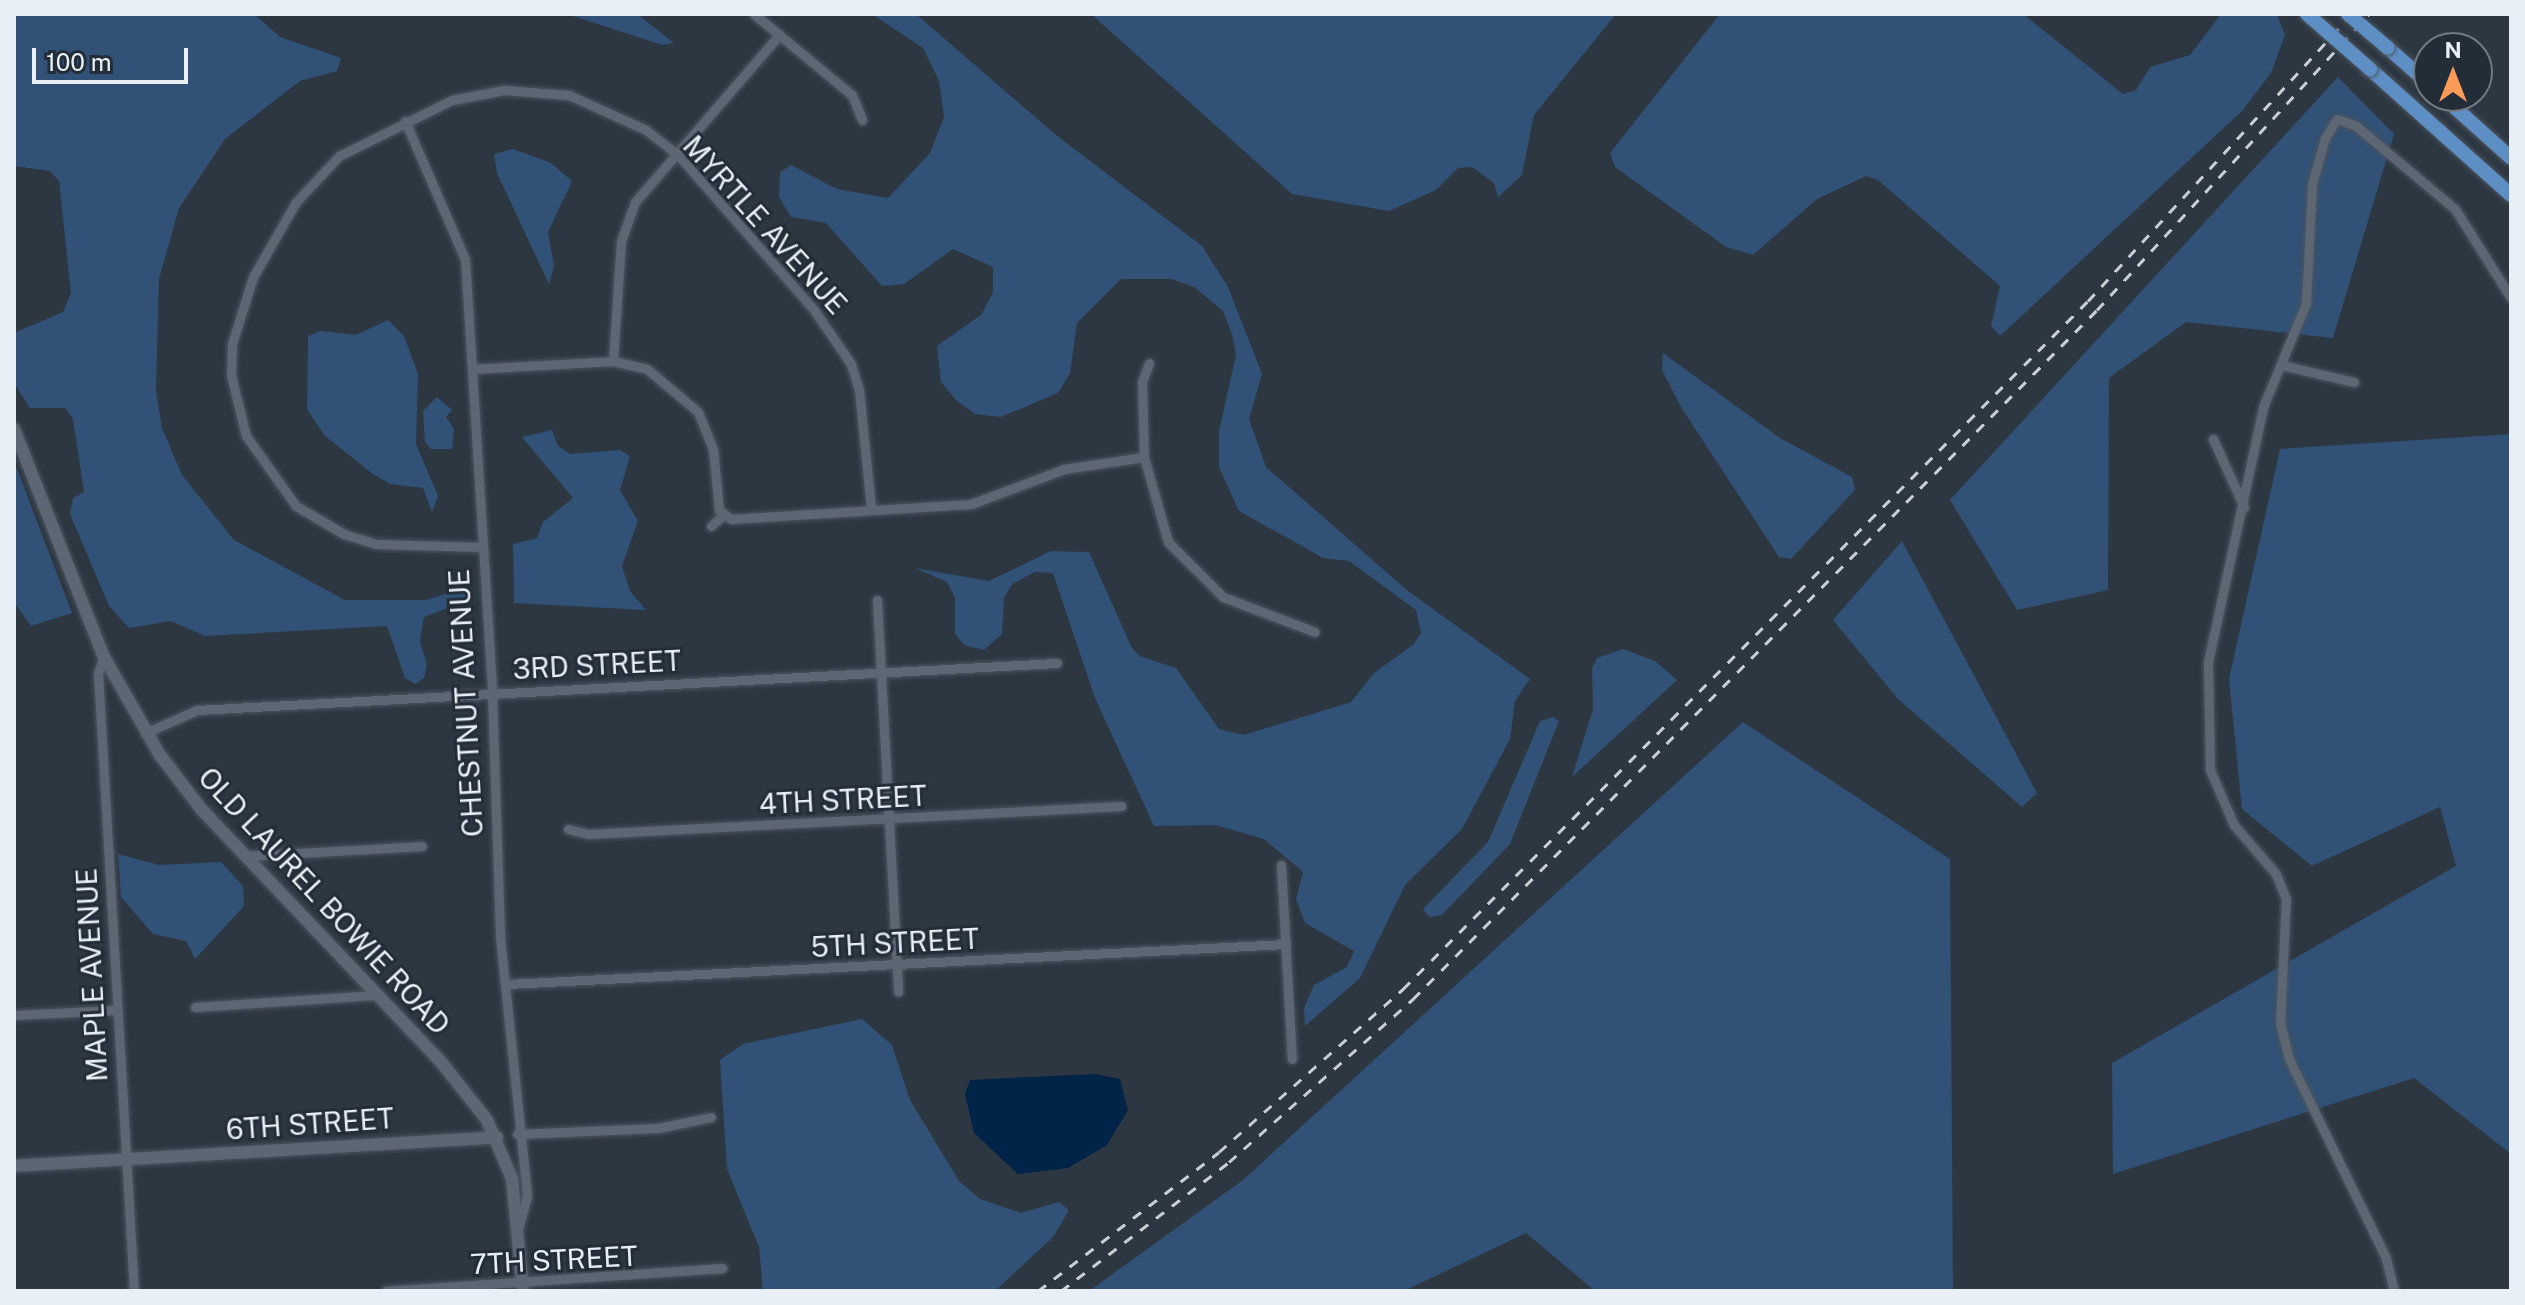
<!DOCTYPE html>
<style>
body{margin:0}
#map{position:relative;width:2525px;height:1305px;overflow:hidden;background:#2d3742;font-family:"Public Sans",sans-serif}
div>[style]{position:absolute}
.green>*{inset:0;background:#315176}
.water>*{inset:0;background:#002348}
.roads{filter:drop-shadow(0 0 2px #4c545e) drop-shadow(0 0 2px #4c545e)}
.minor>*{height:9px;margin:-4.5px;padding:0 4.5px;transform-origin:4.5px;border-radius:4.5px;background:#5d6774}
.tertiary>*{height:12px;margin:-6px;padding:0 6px;transform-origin:6px;border-radius:6px;background:#5d6774}
.primary>*{height:14px;margin:-7px;padding:0 7px;transform-origin:7px;border-radius:7px;background:#5d8ec4}
.rail>*{height:3px;margin-top:-1.5px;transform-origin:0;background:repeating-linear-gradient(90deg,#c8cfd7 0 10px,transparent 0 20px)}
.bridges{filter:drop-shadow(0 0 2px #4c545e) drop-shadow(0 0 2px #4c545e)}
.primary-bridge>*{height:14px;margin:-7px;padding:0 7px;transform-origin:7px;border-radius:7px;background:#5d8ec4}
span{translate:-50% -50%;white-space:nowrap;text-align:center;line-height:1.15;-webkit-text-stroke:6px #232d38;paint-order:stroke}
.street-label{font-size:28px;color:#e8eff6}
.frame{position:absolute;inset:0;border:16px solid #e8eff6;pointer-events:none}
.north{position:absolute;left:2413px;top:32px;width:80px;height:80px;box-sizing:border-box;background:#232d38;border:2px solid #727b84;border-radius:50%;rotate:0deg;font-size:22px;font-weight:700;line-height:32px;text-align:center;color:#e8eff6}
.north::after{content:'';display:block;margin:auto;width:28px;height:36px;background:#ff9b59;clip-path:polygon(50% 0,100% 100%,50% 72%,0 100%)}
.scale{position:absolute;left:32px;top:48px;width:156px;height:36px;box-sizing:border-box;border:4px solid #e8eff6;border-top:0;padding-left:10px;font-size:24px;line-height:28px;white-space:nowrap;color:#e8eff6;-webkit-text-stroke:6px #232d38;paint-order:stroke}
</style>
<div id="map">
<div class="green">
<div style="clip-path:polygon(14px 14px,254px 14px,280px 37px,341px 58px,337px 71px,300px 81px,225px 139px,179px 208px,159px 279px,156px 390px,162px 428px,182px 475px,234px 540px,345px 600px,426px 600px,465px 588px,467px 601px,424px 617px,420px 641px,427px 665px,424px 678px,415px 684px,405px 678px,387px 626px,205px 636px,171px 621px,129px 628px,109px 606px,70px 514px,73px 498px,84px 492px,73px 419px,65px 408px,30px 408px,14px 383px,14px 333px,63px 312px,71px 293px,59px 181px,50px 171px,14px 166px)"></div>
<div style="clip-path:polygon(567px 14px,637px 14px,674px 43px,662px 45px)"></div>
<div style="clip-path:polygon(872px 14px,916px 14px,1056px 135px,1202px 246px,1228px 287px,1262px 374px,1249px 419px,1266px 467px,1408px 591px,1530px 679px,1515px 701px,1510px 739px,1462px 829px,1405px 885px,1360px 978px,1305px 1026px,1304px 1008px,1314px 985px,1347px 967px,1354px 951px,1305px 923px,1296px 899px,1303px 872px,1264px 839px,1215px 825px,1154px 826px,1095px 698px,1053px 573px,1035px 572px,1012px 584px,1004px 598px,1002px 634px,984px 650px,964px 645px,955px 634px,955px 598px,947px 582px,915px 568px,989px 581px,1051px 551px,1089px 552px,1131px 646px,1139px 656px,1176px 668px,1219px 729px,1244px 735px,1351px 702px,1374px 673px,1414px 644px,1421px 633px,1416px 610px,1349px 561px,1323px 558px,1239px 511px,1219px 467px,1219px 431px,1236px 355px,1232px 334px,1223px 311px,1194px 287px,1171px 279px,1121px 279px,1077px 323px,1070px 373px,1058px 393px,1001px 417px,975px 414px,956px 400px,941px 382px,937px 346px,981px 315px,993px 292px,993px 267px,953px 249px,904px 284px,882px 286px,826px 223px,791px 217px,779px 197px,780px 172px,791px 165px,837px 189px,888px 198px,930px 153px,944px 117px,939px 81px,923px 48px)"></div>
<div style="clip-path:polygon(1091px 14px,1616px 14px,1534px 115px,1522px 175px,1498px 197px,1494px 183px,1472px 167px,1458px 168px,1436px 190px,1389px 211px,1292px 194px)"></div>
<div style="clip-path:polygon(1720px 14px,2023px 14px,2123px 94px,2136px 90px,2150px 67px,2190px 55px,2221px 14px,2277px 14px,2285px 35px,2271px 73px,2242px 111px,2000px 336px,1991px 326px,2000px 286px,1878px 180px,1866px 176px,1817px 199px,1753px 255px,1726px 247px,1615px 167px,1610px 153px)"></div>
<div style="clip-path:polygon(2338px 77px,2394px 134px,2333px 338px,2186px 322px,2109px 378px,2108px 590px,2017px 610px,1950px 500px)"></div>
<div style="clip-path:polygon(513px 149px,551px 163px,572px 181px,548px 232px,554px 266px,549px 284px,497px 173px,494px 154px)"></div>
<div style="clip-path:polygon(388px 320px,404px 336px,418px 374px,416px 444px,438px 496px,432px 512px,423px 488px,390px 484px,373px 474px,325px 436px,307px 409px,308px 336px,321px 331px,356px 335px)"></div>
<div style="clip-path:polygon(1663px 353px,1780px 438px,1852px 477px,1855px 490px,1791px 559px,1779px 557px,1681px 407px,1662px 370px)"></div>
<div style="clip-path:polygon(437px 397px,452px 410px,446px 417px,454px 429px,452px 449px,431px 449px,425px 442px,423px 411px)"></div>
<div style="clip-path:polygon(552px 430px,558px 446px,570px 454px,620px 450px,630px 456px,620px 490px,638px 521px,622px 566px,630px 591px,646px 610px,514px 603px,513px 544px,537px 538px,543px 522px,573px 498px,522px 437px)"></div>
<div style="clip-path:polygon(2511px 434px,2511px 1154px,2414px 1078px,2113px 1174px,2112px 1063px,2456px 866px,2440px 807px,2312px 866px,2242px 809px,2229px 679px,2280px 449px)"></div>
<div style="clip-path:polygon(14px 461px,72px 613px,31px 626px,14px 602px)"></div>
<div style="clip-path:polygon(1902px 541px,2037px 793px,2022px 807px,1898px 699px,1833px 620px)"></div>
<div style="clip-path:polygon(1623px 649px,1655px 661px,1677px 680px,1572px 777px,1593px 709px,1592px 668px,1597px 658px)"></div>
<div style="clip-path:polygon(1553px 717px,1559px 721px,1510px 844px,1442px 915px,1429px 917px,1423px 909px,1488px 842px,1540px 721px)"></div>
<div style="clip-path:polygon(1743px 722px,1950px 859px,1953px 1291px,1595px 1291px,1526px 1233px,1404px 1291px,1089px 1291px,1243px 1180px)"></div>
<div style="clip-path:polygon(118px 854px,159px 865px,221px 862px,243px 886px,244px 906px,195px 959px,186px 941px,153px 934px,121px 897px)"></div>
<div style="clip-path:polygon(862px 1019px,892px 1045px,910px 1100px,959px 1181px,980px 1199px,1021px 1213px,1059px 1202px,1069px 1210px,1054px 1236px,995px 1291px,763px 1291px,759px 1247px,727px 1169px,720px 1060px,743px 1044px)"></div>
</div>
<div class="water">
<div style="clip-path:polygon(1095px 1074px,1120px 1079px,1128px 1110px,1107px 1145px,1068px 1168px,1018px 1174px,974px 1133px,965px 1094px,970px 1080px)"></div>
</div>
<div class="roads">
<div class="minor">
<div style="left:754px;top:14px;width:127px;rotate:39.6deg"></div>
<div style="left:852px;top:95px;width:27px;rotate:68deg"></div>
<div style="left:405px;top:121px;width:150px;rotate:66.5deg"></div>
<div style="left:465px;top:259px;width:435px;rotate:86.4deg"></div>
<div style="left:492px;top:693px;width:244px;rotate:88.1deg"></div>
<div style="left:500px;top:937px;width:260px;rotate:84deg"></div>
<div style="left:527px;top:1196px;width:30px;rotate:105deg"></div>
<div style="left:613px;top:361px;width:120px;rotate:-86.2deg"></div>
<div style="left:621px;top:241px;width:41px;rotate:-70.3deg"></div>
<div style="left:635px;top:202px;width:221px;rotate:-49.2deg"></div>
<div style="left:1149px;top:363px;width:20px;rotate:110deg"></div>
<div style="left:1142px;top:382px;width:75px;rotate:88.5deg"></div>
<div style="left:1144px;top:457px;width:88px;rotate:74.2deg"></div>
<div style="left:1168px;top:542px;width:78px;rotate:45deg"></div>
<div style="left:1223px;top:597px;width:98px;rotate:20.8deg"></div>
<div style="left:2281px;top:365px;width:75px;rotate:13.1deg"></div>
<div style="left:472px;top:369px;width:141px;rotate:-3.2deg"></div>
<div style="left:613px;top:361px;width:35px;rotate:13deg"></div>
<div style="left:647px;top:369px;width:67px;rotate:40.1deg"></div>
<div style="left:698px;top:412px;width:40px;rotate:68deg"></div>
<div style="left:713px;top:449px;width:61px;rotate:84.4deg"></div>
<div style="left:719px;top:510px;width:15px;rotate:37deg"></div>
<div style="left:731px;top:519px;width:240px;rotate:-3.6deg"></div>
<div style="left:971px;top:504px;width:99px;rotate:-20.6deg"></div>
<div style="left:1064px;top:469px;width:81px;rotate:-8.5deg"></div>
<div style="left:2213px;top:439px;width:75px;rotate:65.5deg"></div>
<div style="left:711px;top:526px;width:16px;rotate:-43deg"></div>
<div style="left:482px;top:547px;width:106px;rotate:-178.4deg"></div>
<div style="left:376px;top:544px;width:34px;rotate:-163deg"></div>
<div style="left:344px;top:534px;width:56px;rotate:-149.7deg"></div>
<div style="left:296px;top:506px;width:86px;rotate:-125.5deg"></div>
<div style="left:246px;top:436px;width:63px;rotate:-103.8deg"></div>
<div style="left:231px;top:375px;width:31px;rotate:-88deg"></div>
<div style="left:232px;top:344px;width:70px;rotate:-72.6deg"></div>
<div style="left:253px;top:277px;width:86px;rotate:-60.2deg"></div>
<div style="left:296px;top:202px;width:63px;rotate:-46.9deg"></div>
<div style="left:339px;top:156px;width:126px;rotate:-26.4deg"></div>
<div style="left:452px;top:100px;width:53px;rotate:-10.9deg"></div>
<div style="left:504px;top:90px;width:65px;rotate:4.4deg"></div>
<div style="left:569px;top:95px;width:85px;rotate:24.4deg"></div>
<div style="left:646px;top:130px;width:41px;rotate:38deg"></div>
<div style="left:678px;top:155px;width:206px;rotate:48.7deg"></div>
<div style="left:814px;top:310px;width:65px;rotate:55.6deg"></div>
<div style="left:851px;top:364px;width:27px;rotate:73deg"></div>
<div style="left:859px;top:390px;width:120px;rotate:84.2deg"></div>
<div style="left:877px;top:600px;width:392px;rotate:86.9deg"></div>
<div style="left:104px;top:657px;width:17px;rotate:111deg"></div>
<div style="left:98px;top:673px;width:619px;rotate:86.67deg"></div>
<div style="left:145px;top:733px;width:57px;rotate:-23.9deg"></div>
<div style="left:197px;top:710px;width:861px;rotate:-3.13deg"></div>
<div style="left:568px;top:829px;width:21px;rotate:14deg"></div>
<div style="left:588px;top:834px;width:534px;rotate:-3.01deg"></div>
<div style="left:245px;top:856px;width:177px;rotate:-3.2deg"></div>
<div style="left:1281px;top:865px;width:194px;rotate:86.8deg"></div>
<div style="left:507px;top:984px;width:780px;rotate:-2.94deg"></div>
<div style="left:195px;top:1007px;width:183px;rotate:-3.8deg"></div>
<div style="left:14px;top:1015px;width:102px;rotate:-2.8deg"></div>
<div style="left:517px;top:1134px;width:141px;rotate:-2.4deg"></div>
<div style="left:658px;top:1128px;width:54px;rotate:-11.7deg"></div>
<div style="left:386px;top:1291px;width:337px;rotate:-3.9deg"></div>
<div style="left:2394px;top:1291px;width:34px;rotate:-104deg"></div>
<div style="left:2386px;top:1258px;width:221px;rotate:-116deg"></div>
<div style="left:2289px;top:1059px;width:36px;rotate:-104deg"></div>
<div style="left:2280px;top:1024px;width:125px;rotate:-87.3deg"></div>
<div style="left:2286px;top:899px;width:27px;rotate:-112deg"></div>
<div style="left:2276px;top:874px;width:65px;rotate:-130.6deg"></div>
<div style="left:2234px;top:825px;width:60px;rotate:-113.6deg"></div>
<div style="left:2210px;top:770px;width:108px;rotate:-91.1deg"></div>
<div style="left:2208px;top:662px;width:261px;rotate:-77.8deg"></div>
<div style="left:2263px;top:407px;width:113px;rotate:-67.5deg"></div>
<div style="left:2306px;top:303px;width:119px;rotate:-87.1deg"></div>
<div style="left:2312px;top:184px;width:48px;rotate:-74.2deg"></div>
<div style="left:2325px;top:138px;width:22px;rotate:-58deg"></div>
<div style="left:2337px;top:119px;width:20px;rotate:20deg"></div>
<div style="left:2356px;top:126px;width:129px;rotate:40deg"></div>
<div style="left:2455px;top:209px;width:105px;rotate:57.8deg"></div>
</div>
<div class="tertiary">
<div style="left:14px;top:429px;width:245px;rotate:68.5deg"></div>
<div style="left:104px;top:657px;width:113px;rotate:60.3deg"></div>
<div style="left:160px;top:755px;width:69px;rotate:52.6deg"></div>
<div style="left:202px;top:810px;width:347px;rotate:46.5deg"></div>
<div style="left:441px;top:1062px;width:74px;rotate:51.6deg"></div>
<div style="left:487px;top:1120px;width:64px;rotate:67deg"></div>
<div style="left:512px;top:1179px;width:113px;rotate:84.4deg"></div>
<div style="left:14px;top:1166px;width:484px;rotate:-3.4deg"></div>
</div>
<div class="primary">
<div style="left:2388px;top:48px;width:55px;rotate:41.3deg"></div>
<div style="left:2370px;top:69px;width:189px;rotate:41.8deg"></div>
<div style="left:2442px;top:96px;width:93px;rotate:41.9deg"></div>
</div>
</div>
<div class="rail">
<div style="left:1038px;top:1291px;width:228px;rotate:-37.5deg"></div>
<div style="left:1219px;top:1152px;width:246px;rotate:-41.5deg"></div>
<div style="left:1403px;top:989px;width:971px;rotate:-45.13deg"></div>
<div style="left:2088px;top:301px;width:390px;rotate:-47.4deg"></div>
<div style="left:1061px;top:1291px;width:212px;rotate:-37.5deg"></div>
<div style="left:1229px;top:1162px;width:246px;rotate:-41.5deg"></div>
<div style="left:1413px;top:999px;width:971px;rotate:-45.21deg"></div>
<div style="left:2097px;top:310px;width:402px;rotate:-47.4deg"></div>
</div>
<div class="bridges">
<div class="primary-bridge">
<div style="left:2307px;top:14px;width:84px;rotate:41.1deg"></div>
<div style="left:2348px;top:14px;width:52px;rotate:40.4deg"></div>
</div>
</div>
<div class="street-label">
<span style="left:765px;top:225px;rotate:48deg">MYRTLE AVENUE</span>
<span style="left:597px;top:665px;rotate:-3deg">3RD STREET</span>
<span style="left:466px;top:703px;rotate:-93deg">CHESTNUT AVENUE</span>
<span style="left:843px;top:800px;rotate:-3deg">4TH STREET</span>
<span style="left:324px;top:901px;rotate:47deg">OLD LAUREL BOWIE ROAD</span>
<span style="left:895px;top:943px;rotate:-3deg">5TH STREET</span>
<span style="left:92px;top:975px;rotate:-93deg">MAPLE AVENUE</span>
<span style="left:310px;top:1124px;rotate:-4deg">6TH STREET</span>
<span style="left:554px;top:1260px;rotate:-3deg">7TH STREET</span>
</div>
<div class="frame"></div>
<div class="north">N</div>
<div class="scale">100 m</div>
</div>
